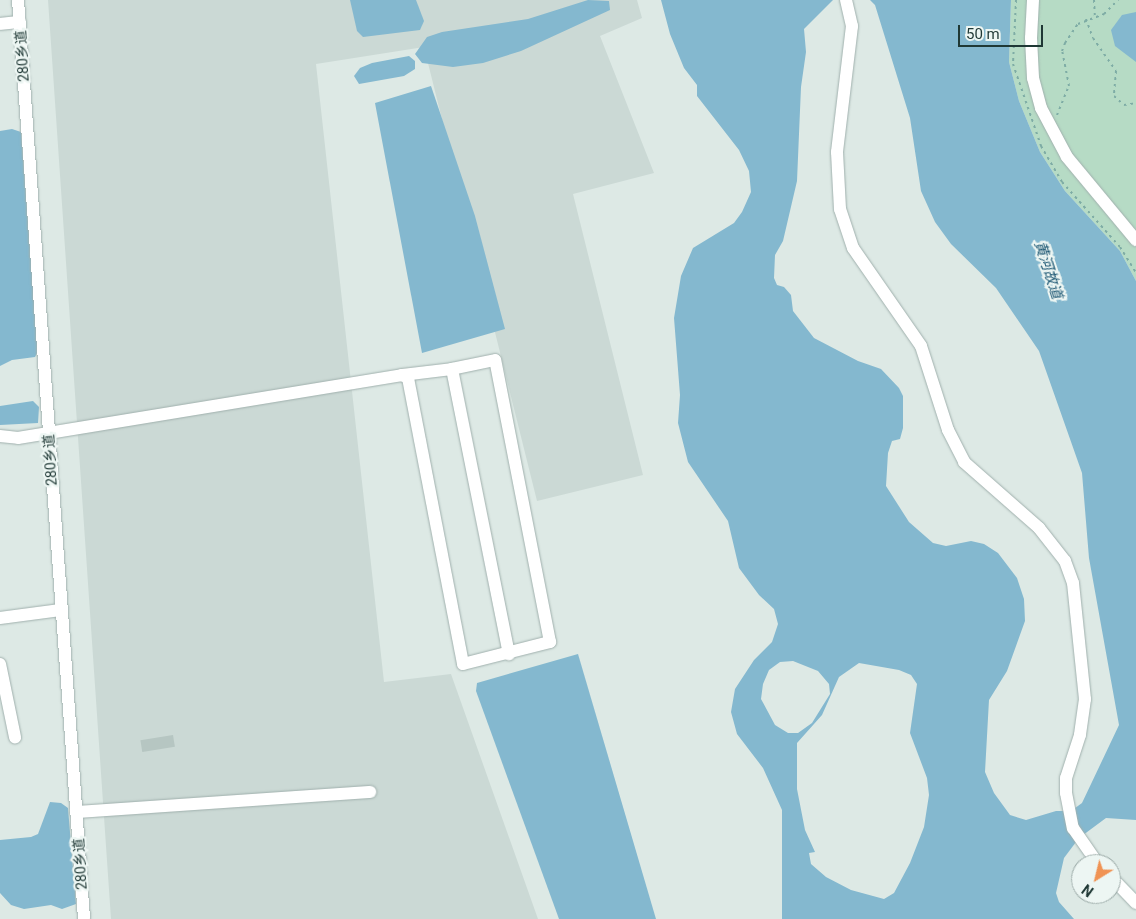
<!DOCTYPE html>
<meta charset="utf-8">
<style>
body{margin:0}
#map{position:relative;width:1136px;height:919px;overflow:hidden;background:#dde9e5;font-family:Roboto,"Noto Sans SC",sans-serif}
div>[style]{position:absolute}
.built>*{inset:0;background:#cbd9d5}
.green>*{inset:0;background:#b6dbc5}
.water>*{inset:0;background:#84b8cf}
.building>*{inset:0;background:#b6c6c2;transform-origin:0 0}
.path>*{height:2px;margin-top:-1px;transform-origin:0;background:repeating-linear-gradient(90deg,#7eaca5 0 2.5px,transparent 0 6.5px)}
.roads{filter:drop-shadow(0 0 1px #a0b0ad) drop-shadow(0 0 1px #a0b0ad)}
.minor>*{height:12px;margin:-6px;padding:0 6px;transform-origin:6px;border-radius:6px;background:#fff}
span{translate:-50% -50%;white-space:nowrap;text-align:center;line-height:1.15;-webkit-text-stroke:4.5px #edf6f3;paint-order:stroke}
.street-label{font-size:14px;color:#1f3835}
.water-label{font-size:15px;color:#1b5672;font-style:italic}
.north{position:absolute;left:1071px;top:854px;width:50px;height:50px;box-sizing:border-box;background:#edf6f3;border:1px solid #9baaa7;border-radius:50%;rotate:216deg;font-size:14px;font-weight:700;line-height:20px;text-align:center;color:#1f3835}
.north::after{content:'';display:block;margin:auto;width:18px;height:22px;background:#f09354;clip-path:polygon(50% 0,100% 100%,50% 72%,0 100%)}
.scale{position:absolute;left:958px;top:25px;width:85px;height:22px;box-sizing:border-box;border:2px solid #1f3835;border-top:0;padding-left:6px;font-size:15px;line-height:18px;white-space:nowrap;color:#1f3835;-webkit-text-stroke:4px #edf6f3;paint-order:stroke}
</style>
<div id="map">
<div class="built">
<div style="clip-path:polygon(48px 0,637px 0,642px 18px,600px 36px,654px 173px,573px 194px,643px 475px,537px 501px,424px 47px,316px 64px,384px 682px,451px 674px,538px 919px,111px 919px)"></div>
</div>
<div class="green">
<div style="clip-path:polygon(1011px 0,1136px 0,1136px 281px,1120px 251px,1065px 191px,1040px 152px,1019px 101px,1009px 62px)"></div>
</div>
<div class="water">
<div style="clip-path:polygon(350px 0,416px 0,424px 21px,420px 30px,363px 37px,357px 31px)"></div>
<div style="clip-path:polygon(588px 0,609px 1px,610px 10px,521px 51px,483px 63px,453px 67px,422px 63px,415px 54px,427px 37px,442px 32px,528px 19px)"></div>
<div style="clip-path:polygon(evenodd,661px 0,833px 0,804px 29px,806px 52px,801px 87px,797px 181px,783px 241px,775px 255px,774px 278px,777px 285px,784px 287px,791px 295px,793px 311px,814px 338px,858px 361px,881px 369px,899px 388px,903px 396px,903px 428px,900px 439px,892px 441px,888px 453px,886px 486px,909px 522px,933px 543px,946px 546px,971px 541px,984px 544px,998px 553px,1017px 578px,1024px 599px,1025px 621px,1007px 671px,989px 700px,985px 772px,994px 793px,1010px 815px,1026px 820px,1056px 811px,1071px 811px,1082px 803px,1119px 725px,1089px 558px,1082px 473px,1039px 351px,996px 288px,951px 244px,935px 222px,921px 191px,910px 118px,875px 5px,870px 0,1011px 0,1009px 62px,1019px 101px,1040px 152px,1065px 191px,1120px 251px,1136px 281px,1136px 820px,1106px 818px,1079px 838px,1064px 858px,1056px 893px,1059px 902px,1074px 919px,782px 919px,782px 810px,763px 768px,737px 734px,731px 712px,735px 689px,754px 660px,772px 642px,778px 624px,774px 609px,759px 595px,739px 568px,728px 521px,688px 462px,678px 423px,680px 395px,674px 318px,681px 276px,693px 248px,734px 223px,742px 212px,751px 192px,749px 171px,739px 150px,697px 96px,697px 85px,684px 68px,670px 34px,661px 0,793px 661px,818px 671px,829px 684px,830px 694px,812px 723px,798px 733px,788px 733px,775px 725px,761px 699px,763px 684px,769px 670px,780px 662px,793px 661px,661px 0,859px 663px,899px 670px,911px 675px,917px 684px,910px 733px,927px 778px,929px 795px,924px 827px,910px 863px,894px 893px,884px 899px,851px 890px,826px 877px,811px 864px,809px 853px,815px 852px,805px 830px,797px 789px,797px 743px,822px 715px,839px 677px,859px 663px)"></div>
<div style="clip-path:polygon(1136px 12px,1136px 62px,1115px 46px,1111px 30px,1122px 15px)"></div>
<div style="clip-path:polygon(409px 56px,415px 61px,415px 69px,404px 76px,359px 84px,354px 76px,360px 68px,372px 63px)"></div>
<div style="clip-path:polygon(431px 86px,475px 216px,505px 329px,422px 353px,375px 103px)"></div>
<div style="clip-path:polygon(12px 129px,21px 132px,38px 351px,35px 357px,12px 360px,0 366px,0 131px)"></div>
<div style="clip-path:polygon(33px 401px,39px 407px,38px 423px,0 425px,0 406px)"></div>
<div style="clip-path:polygon(578px 654px,656px 919px,559px 919px,476px 691px,477px 683px)"></div>
<div style="clip-path:polygon(50px 802px,61px 803px,68px 808px,76px 904px,62px 909px,51px 905px,24px 909px,11px 905px,0 893px,0 840px,31px 837px,38px 834px)"></div>
</div>
<div class="building">
<div style="left:173px;top:735px;width:12px;height:33px;rotate:81deg"></div>
</div>
<div class="path">
<div style="left:1016px;top:0;width:64px;rotate:92.7deg"></div>
<div style="left:1013px;top:64px;width:87px;rotate:71.1deg"></div>
<div style="left:1041px;top:146px;width:42px;rotate:59.7deg"></div>
<div style="left:1062px;top:182px;width:87px;rotate:48.3deg"></div>
<div style="left:1120px;top:247px;width:31px;rotate:58deg"></div>
<div style="left:1094px;top:0;width:17px;rotate:87deg"></div>
<div style="left:1086px;top:19px;width:20px;rotate:70deg"></div>
<div style="left:1093px;top:38px;width:40px;rotate:55.1deg"></div>
<div style="left:1116px;top:71px;width:25px;rotate:95deg"></div>
<div style="left:1114px;top:96px;width:13px;rotate:42deg"></div>
<div style="left:1124px;top:105px;width:12px;rotate:-9deg"></div>
<div style="left:1057px;top:115px;width:31px;rotate:-68deg"></div>
<div style="left:1069px;top:86px;width:36px;rotate:-101deg"></div>
<div style="left:1062px;top:51px;width:9px;rotate:-69deg"></div>
<div style="left:1065px;top:43px;width:23px;rotate:-56deg"></div>
<div style="left:1078px;top:24px;width:28px;rotate:-21deg"></div>
<div style="left:1104px;top:14px;width:20px;rotate:-45deg"></div>
</div>
<div class="roads">
<div class="minor">
<div style="left:18px;top:0;width:921px;rotate:85.89deg"></div>
<div style="left:846px;top:0;width:27px;rotate:77deg"></div>
<div style="left:852px;top:26px;width:127px;rotate:96.8deg"></div>
<div style="left:837px;top:152px;width:57px;rotate:87deg"></div>
<div style="left:840px;top:209px;width:41px;rotate:71.6deg"></div>
<div style="left:853px;top:248px;width:119px;rotate:55.2deg"></div>
<div style="left:921px;top:346px;width:88px;rotate:72.2deg"></div>
<div style="left:948px;top:430px;width:36px;rotate:63deg"></div>
<div style="left:964px;top:462px;width:100px;rotate:41.3deg"></div>
<div style="left:1039px;top:528px;width:42px;rotate:51.8deg"></div>
<div style="left:1065px;top:561px;width:23px;rotate:70deg"></div>
<div style="left:1073px;top:583px;width:117px;rotate:84.1deg"></div>
<div style="left:1085px;top:699px;width:36px;rotate:98deg"></div>
<div style="left:1080px;top:735px;width:45px;rotate:108deg"></div>
<div style="left:1066px;top:778px;width:15px;rotate:90deg"></div>
<div style="left:1066px;top:793px;width:36px;rotate:79deg"></div>
<div style="left:1073px;top:828px;width:44px;rotate:55.2deg"></div>
<div style="left:1033px;top:0;width:38px;rotate:93deg"></div>
<div style="left:1031px;top:38px;width:40px;rotate:87.1deg"></div>
<div style="left:1033px;top:78px;width:31px;rotate:75deg"></div>
<div style="left:1041px;top:108px;width:55px;rotate:62deg"></div>
<div style="left:1067px;top:157px;width:108px;rotate:50.3deg"></div>
<div style="left:0;top:24px;width:20px;rotate:-6deg"></div>
<div style="left:402px;top:375px;width:50px;rotate:-6.8deg"></div>
<div style="left:452px;top:369px;width:291px;rotate:78.7deg"></div>
<div style="left:0;top:436px;width:18px;rotate:6deg"></div>
<div style="left:18px;top:438px;width:389px;rotate:-9.3deg"></div>
<div style="left:402px;top:375px;width:7px;rotate:27deg"></div>
<div style="left:408px;top:378px;width:291px;rotate:79.1deg"></div>
<div style="left:463px;top:664px;width:90px;rotate:-14.2deg"></div>
<div style="left:550px;top:642px;width:287px;rotate:-101deg"></div>
<div style="left:495px;top:360px;width:44px;rotate:168.2deg"></div>
<div style="left:0;top:618px;width:61px;rotate:-7.6deg"></div>
<div style="left:0;top:664px;width:75px;rotate:78.4deg"></div>
<div style="left:76px;top:812px;width:295px;rotate:-3.9deg"></div>
<div style="left:1111px;top:877px;width:36px;rotate:46deg"></div>
</div>
</div>
<div class="street-label">
<span style="left:22px;top:56px;rotate:-94deg">280乡道</span>
<span style="left:50px;top:460px;rotate:-94deg">280乡道</span>
<span style="left:80px;top:864px;rotate:-94deg">280乡道</span>
</div>
<div class="water-label">
<span style="left:1048px;top:270px;rotate:72deg">黄河故道</span>
</div>
<div class="north">N</div>
<div class="scale">50 m</div>
</div>
